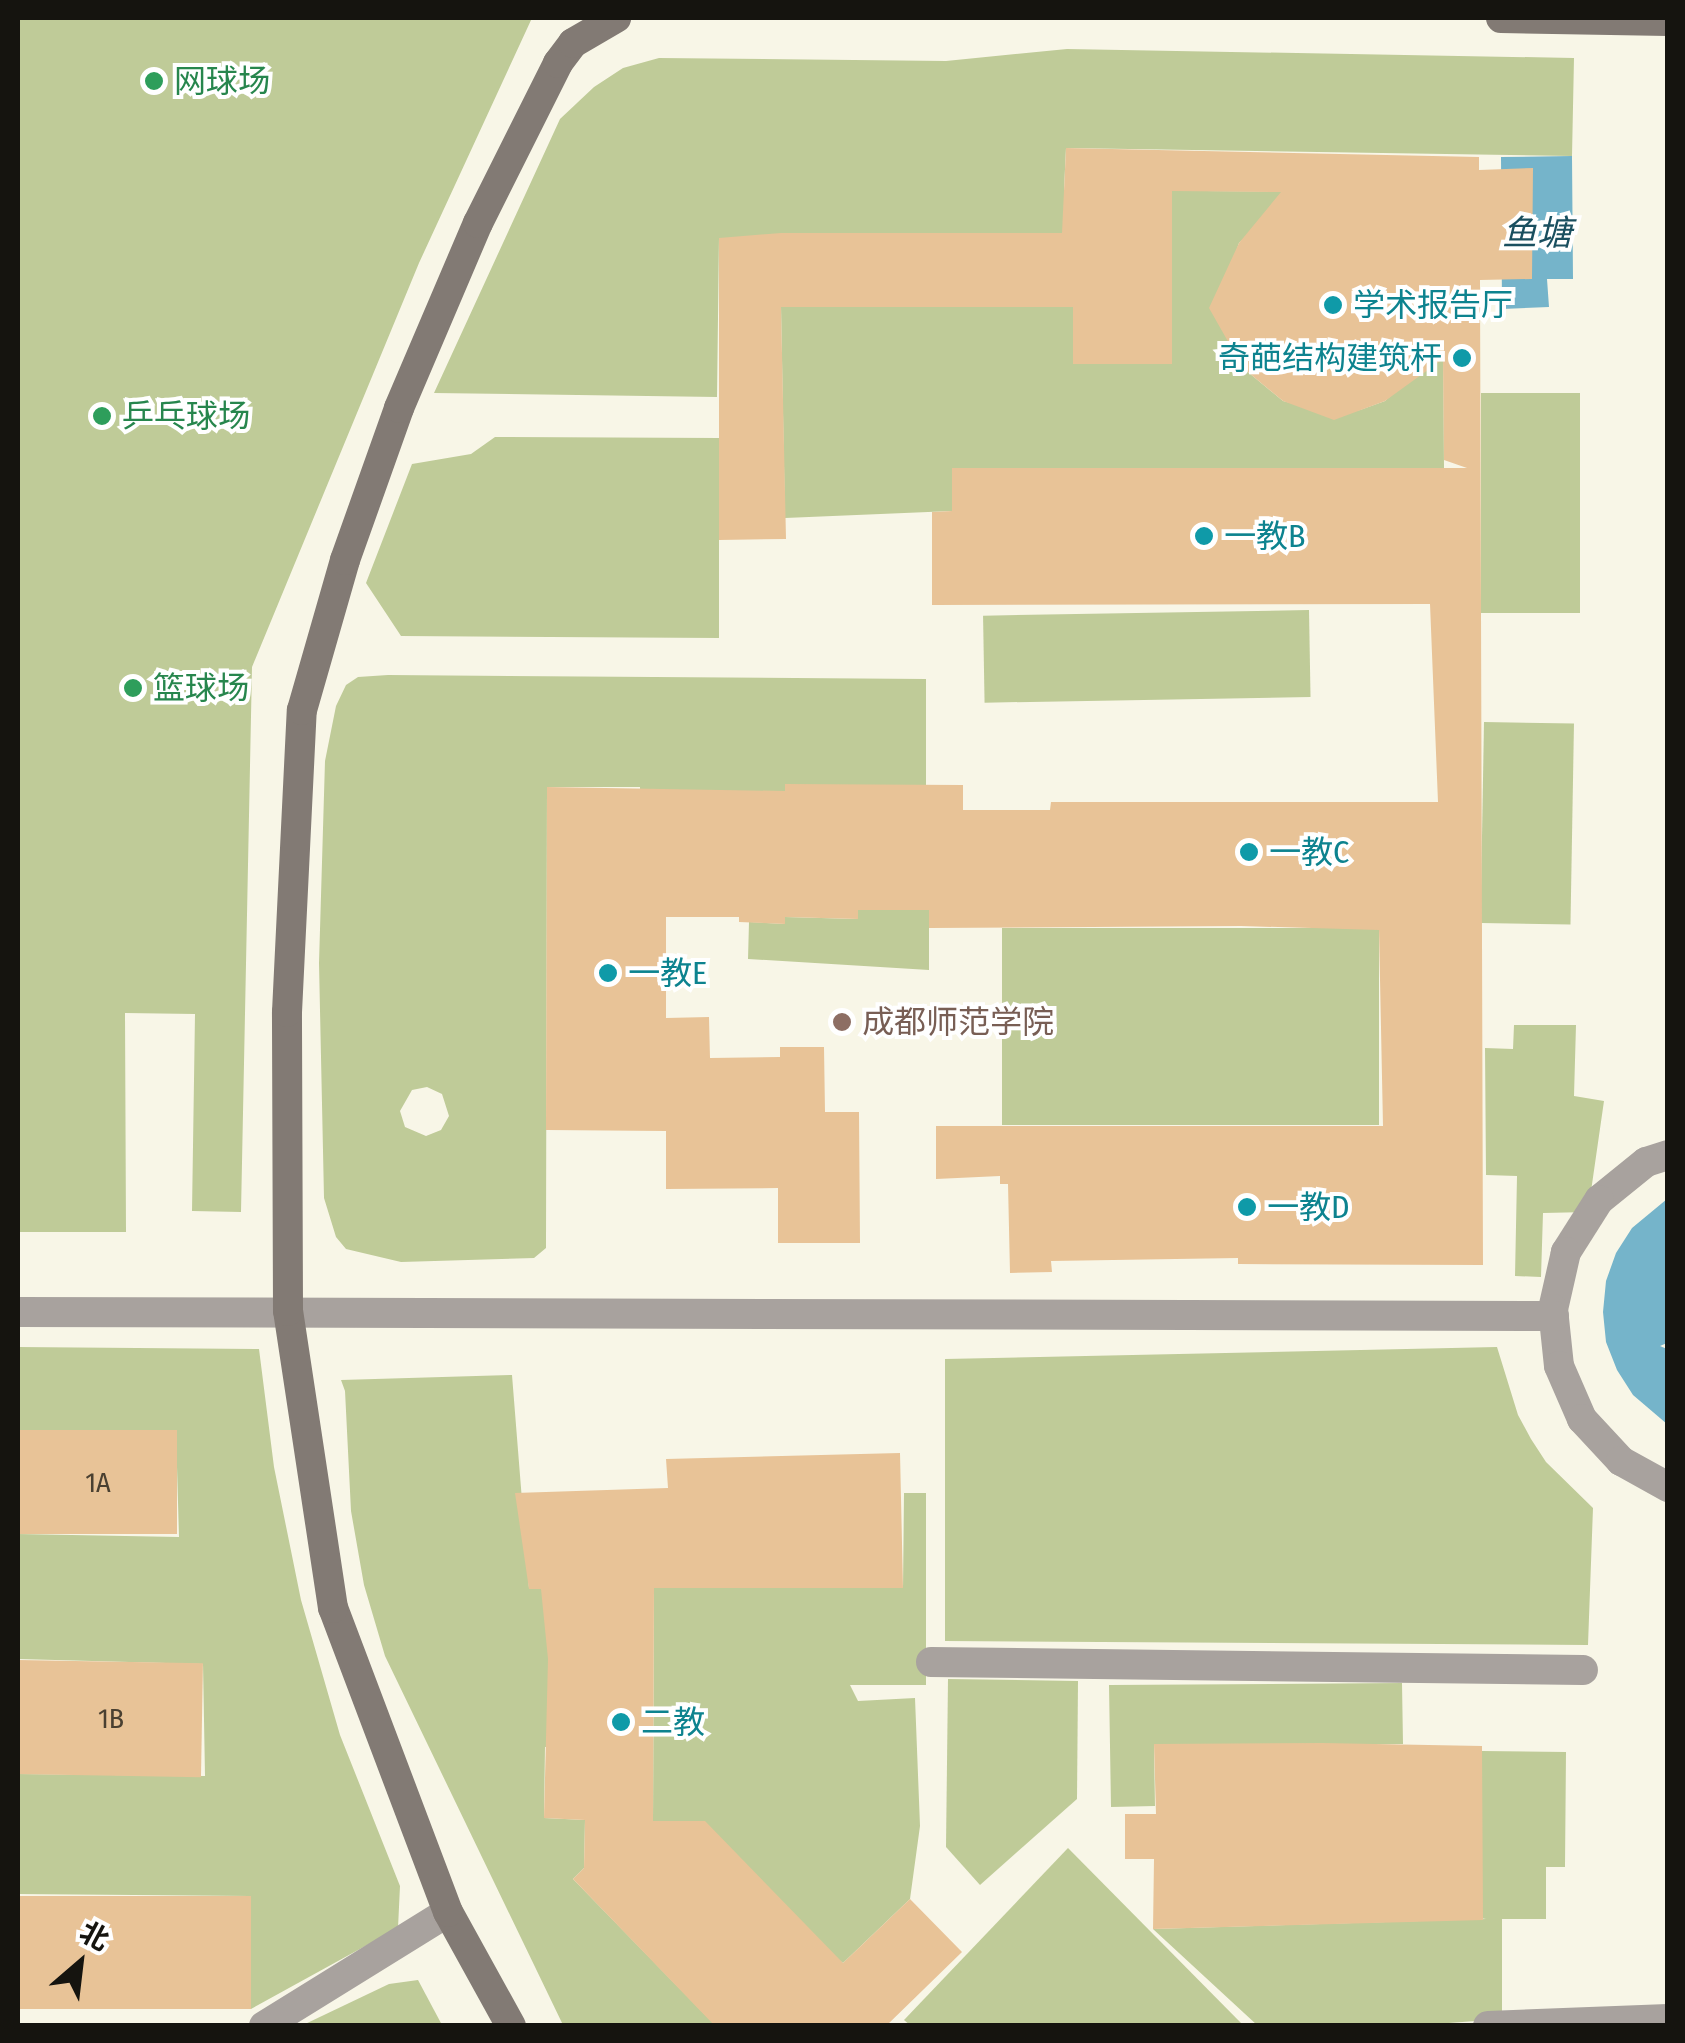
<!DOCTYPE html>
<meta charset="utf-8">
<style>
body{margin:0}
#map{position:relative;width:1685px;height:2043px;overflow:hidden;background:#f8f6e7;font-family:"Fira Sans Condensed","Noto Sans SC",sans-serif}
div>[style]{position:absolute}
.green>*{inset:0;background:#bfcb98;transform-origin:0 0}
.water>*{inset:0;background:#75b4ca}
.building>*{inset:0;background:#e8c397;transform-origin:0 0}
.street>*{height:30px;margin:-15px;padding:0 15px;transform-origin:15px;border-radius:15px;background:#a8a29e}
.secondary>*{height:30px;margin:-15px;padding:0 15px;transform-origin:15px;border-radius:15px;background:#827a74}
.dots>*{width:28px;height:28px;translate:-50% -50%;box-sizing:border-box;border:5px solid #fff;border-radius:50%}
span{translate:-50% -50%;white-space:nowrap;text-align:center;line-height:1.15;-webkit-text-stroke:8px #fff;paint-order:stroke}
.number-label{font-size:28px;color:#4a4031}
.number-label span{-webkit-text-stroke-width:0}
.leisure-label{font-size:32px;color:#27864d}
.left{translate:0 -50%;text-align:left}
.culture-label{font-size:32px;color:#0d838f}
.right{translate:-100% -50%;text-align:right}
.education-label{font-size:32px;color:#785e54}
.water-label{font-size:35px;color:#1a4f5f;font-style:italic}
.frame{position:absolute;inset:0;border:20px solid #15140f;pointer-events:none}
.north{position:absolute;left:30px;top:1913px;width:100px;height:100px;-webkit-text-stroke:8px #fff;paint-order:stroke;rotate:28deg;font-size:28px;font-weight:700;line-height:40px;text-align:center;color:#15140f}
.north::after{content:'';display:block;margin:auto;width:35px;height:45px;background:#15140f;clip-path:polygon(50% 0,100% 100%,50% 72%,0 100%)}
</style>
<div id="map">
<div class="green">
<div style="clip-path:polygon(18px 18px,532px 18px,419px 263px,252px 667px,241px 1212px,192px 1211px,195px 1014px,125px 1013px,126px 1232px,18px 1232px)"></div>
<div style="clip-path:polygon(1067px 49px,1574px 58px,1572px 156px,1066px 148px,1064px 190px,1328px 192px,1277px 207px,1239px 243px,1222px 293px,1243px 368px,1283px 401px,1334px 414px,1360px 410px,1385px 401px,1424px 366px,1443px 316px,1444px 468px,952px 468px,952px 511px,785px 518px,781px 307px,1073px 307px,1073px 364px,1172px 364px,1172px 234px,944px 241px,719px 238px,717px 397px,434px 393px,560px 119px,594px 87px,623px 68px,659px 58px,946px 61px)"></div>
<div style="left:1580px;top:393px;width:220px;height:99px;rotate:90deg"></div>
<div style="clip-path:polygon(495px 437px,719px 438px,719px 638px,401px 636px,366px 583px,412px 464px,471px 454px)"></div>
<div style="left:1309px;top:610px;width:87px;height:326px;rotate:89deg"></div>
<div style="clip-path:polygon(evenodd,388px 675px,926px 679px,926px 841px,785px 853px,641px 819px,640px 787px,547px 787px,546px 1248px,534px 1258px,401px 1262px,346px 1249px,336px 1237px,324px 1198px,319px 963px,325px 761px,336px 706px,346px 685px,358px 677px,388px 675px,427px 1087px,442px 1094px,449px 1116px,441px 1130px,426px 1136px,405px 1127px,400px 1111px,412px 1090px,427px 1087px)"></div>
<div style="left:1484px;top:722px;width:90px;height:201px;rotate:1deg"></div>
<div style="clip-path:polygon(858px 910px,929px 910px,929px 970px,748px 959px,749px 922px,785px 924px,785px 917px,857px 919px)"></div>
<div style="left:1002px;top:928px;width:377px;height:197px"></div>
<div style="clip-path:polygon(1514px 1025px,1576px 1025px,1574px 1096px,1604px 1101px,1588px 1212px,1543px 1213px,1541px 1277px,1515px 1276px,1517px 1176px,1486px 1175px,1485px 1048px,1513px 1049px)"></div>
<div style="clip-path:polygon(18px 1347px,259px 1349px,274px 1467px,301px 1600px,340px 1735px,400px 1886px,398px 1928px,251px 2009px,250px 1896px,18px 1894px,18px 1774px,205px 1776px,203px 1664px,18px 1659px,18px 1534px,179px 1537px,176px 1432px,18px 1430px)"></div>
<div style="clip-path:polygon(1497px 1347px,1518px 1415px,1531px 1439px,1546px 1462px,1593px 1508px,1588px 1645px,945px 1641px,945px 1359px)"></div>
<div style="clip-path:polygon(512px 1375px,529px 1588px,582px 1588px,589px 1747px,545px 1747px,544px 1818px,585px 1820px,584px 1868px,573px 1879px,715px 2025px,563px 2025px,385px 1656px,364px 1585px,351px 1511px,345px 1391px,341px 1380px)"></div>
<div style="clip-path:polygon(904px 1493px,926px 1493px,926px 1685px,850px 1685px,858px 1701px,915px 1698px,920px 1826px,910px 1899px,843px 1963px,653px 1821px,654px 1588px,903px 1588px)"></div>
<div style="clip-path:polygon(948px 1679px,1078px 1681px,1077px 1799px,980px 1885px,946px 1847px)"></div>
<div style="clip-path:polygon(1402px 1683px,1403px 1744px,1154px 1745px,1155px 1806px,1111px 1807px,1109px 1685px)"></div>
<div style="clip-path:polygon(1482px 1751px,1566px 1752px,1565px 1867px,1546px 1867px,1546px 1919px,1502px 1919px,1502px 2019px,1409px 2026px,1257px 2025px,1153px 1929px,1486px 1919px,1480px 1918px)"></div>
<div style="clip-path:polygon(1068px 1848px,1243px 2025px,911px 2026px,904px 2020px)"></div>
<div style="clip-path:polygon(418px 1980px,442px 2025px,303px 2025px,389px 1984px)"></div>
</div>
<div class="water">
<div style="clip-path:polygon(1572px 156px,1573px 279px,1547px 279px,1549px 307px,1502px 309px,1501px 157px)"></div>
<div style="clip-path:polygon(1667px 1199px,1667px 1343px,1660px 1346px,1667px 1349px,1667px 1424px,1633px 1395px,1617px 1370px,1606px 1342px,1603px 1312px,1606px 1281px,1616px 1253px,1632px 1228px)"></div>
</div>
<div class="building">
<div style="clip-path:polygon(1066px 148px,1479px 157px,1479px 170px,1533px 168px,1532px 279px,1480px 280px,1483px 1265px,1238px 1264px,1238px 1258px,1051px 1261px,1052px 1272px,1010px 1273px,1008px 1184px,1000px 1184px,1000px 1176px,936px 1179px,936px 1126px,1383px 1126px,1379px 930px,1241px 926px,929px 928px,929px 910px,858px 910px,858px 919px,785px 917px,785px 924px,739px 922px,739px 917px,666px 917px,666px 1018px,709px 1017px,710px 1058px,780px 1057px,780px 1047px,824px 1047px,825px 1112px,859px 1112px,860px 1243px,778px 1243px,778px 1188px,666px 1189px,666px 1131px,546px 1130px,547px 787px,785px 791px,785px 784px,963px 785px,963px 810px,1050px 810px,1051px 802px,1438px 802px,1430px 604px,932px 605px,932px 512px,952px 511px,952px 468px,1467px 468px,1444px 460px,1443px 359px,1385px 401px,1334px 420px,1283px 401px,1243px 368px,1209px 308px,1239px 243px,1281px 192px,1172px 191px,1172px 364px,1073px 364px,1073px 307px,781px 307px,786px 539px,719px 540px,719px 238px,781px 233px,1062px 233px)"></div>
<div style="left:18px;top:1430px;width:159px;height:104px"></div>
<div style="clip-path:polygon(900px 1453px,903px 1588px,654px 1588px,653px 1821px,705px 1821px,843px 1963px,910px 1899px,962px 1952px,886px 2026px,715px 2026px,573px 1879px,584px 1868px,585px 1820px,544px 1818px,548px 1659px,541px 1589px,529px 1589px,515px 1493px,668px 1488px,666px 1459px)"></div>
<div style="left:18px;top:1660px;width:185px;height:114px;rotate:1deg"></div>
<div style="clip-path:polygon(1322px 1743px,1482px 1746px,1483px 1920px,1153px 1929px,1154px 1859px,1125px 1859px,1125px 1814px,1156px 1814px,1154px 1744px)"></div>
<div style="left:251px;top:1896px;width:113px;height:233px;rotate:90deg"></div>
</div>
<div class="street">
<div style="left:1668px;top:1155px;width:23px;rotate:162deg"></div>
<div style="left:1646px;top:1162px;width:60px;rotate:141deg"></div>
<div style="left:1599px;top:1200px;width:62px;rotate:122.4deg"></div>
<div style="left:1566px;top:1252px;width:58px;rotate:102.8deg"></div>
<div style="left:1553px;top:1309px;width:57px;rotate:84deg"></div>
<div style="left:1559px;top:1366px;width:58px;rotate:66.5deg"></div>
<div style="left:1582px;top:1419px;width:57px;rotate:47.1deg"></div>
<div style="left:1621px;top:1461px;width:54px;rotate:29deg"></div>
<div style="left:18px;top:1312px;width:1536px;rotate:0.15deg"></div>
<div style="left:931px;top:1662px;width:652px;rotate:0.7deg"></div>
<div style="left:264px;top:2026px;width:216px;rotate:-31.8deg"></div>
<div style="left:1488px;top:2026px;width:180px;rotate:-2.2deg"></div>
</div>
<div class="secondary">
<div style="left:1501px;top:18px;width:167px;rotate:1deg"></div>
<div style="left:511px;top:2026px;width:130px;rotate:-118.9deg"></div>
<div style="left:448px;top:1912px;width:325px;rotate:-110.7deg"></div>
<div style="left:333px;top:1608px;width:300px;rotate:-98.6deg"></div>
<div style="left:288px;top:1311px;width:299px;rotate:-90.2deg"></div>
<div style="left:287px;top:1012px;width:302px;rotate:-87.2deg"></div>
<div style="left:302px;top:710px;width:156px;rotate:-74deg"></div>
<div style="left:345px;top:560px;width:161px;rotate:-70.4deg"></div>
<div style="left:399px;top:408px;width:201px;rotate:-66.9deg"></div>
<div style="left:478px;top:223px;width:179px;rotate:-63.4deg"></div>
<div style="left:558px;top:63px;width:25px;rotate:-53deg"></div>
<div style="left:573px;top:43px;width:50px;rotate:-30.2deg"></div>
</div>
<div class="dots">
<div style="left:154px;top:81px;background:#2e9e5b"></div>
<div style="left:1333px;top:305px;background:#0f9aa8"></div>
<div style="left:1462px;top:358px;background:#0f9aa8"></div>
<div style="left:102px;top:416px;background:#2e9e5b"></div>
<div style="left:1204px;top:536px;background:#0f9aa8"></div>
<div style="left:133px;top:688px;background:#2e9e5b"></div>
<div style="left:1249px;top:852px;background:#0f9aa8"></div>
<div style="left:608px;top:973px;background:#0f9aa8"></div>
<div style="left:842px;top:1022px;background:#8d6e63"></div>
<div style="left:1247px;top:1207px;background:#0f9aa8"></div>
<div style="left:621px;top:1722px;background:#0f9aa8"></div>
</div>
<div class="number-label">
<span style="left:98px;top:1483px">1A</span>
<span style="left:111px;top:1719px">1B</span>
</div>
<div class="leisure-label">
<span class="left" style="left:174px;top:81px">网球场</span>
<span class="left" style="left:122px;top:416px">乒乓球场</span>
<span class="left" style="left:153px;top:688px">篮球场</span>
</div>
<div class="culture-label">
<span class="left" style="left:1353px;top:305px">学术报告厅</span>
<span class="right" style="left:1442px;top:358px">奇葩结构建筑杆</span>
<span class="left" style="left:1224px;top:536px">一教B</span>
<span class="left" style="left:1269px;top:852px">一教C</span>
<span class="left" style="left:628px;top:973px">一教E</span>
<span class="left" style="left:1267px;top:1207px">一教D</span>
<span class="left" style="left:641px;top:1722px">二教</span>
</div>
<div class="education-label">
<span class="left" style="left:862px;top:1022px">成都师范学院</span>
</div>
<div class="water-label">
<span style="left:1537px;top:233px">鱼塘</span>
</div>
<div class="frame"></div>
<div class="north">北</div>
</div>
